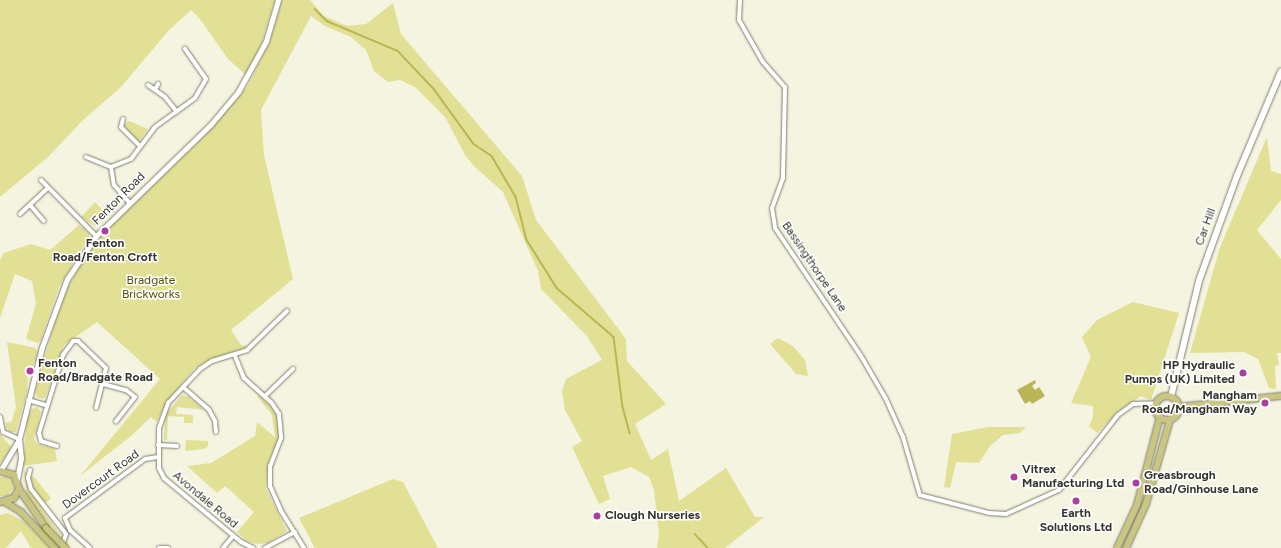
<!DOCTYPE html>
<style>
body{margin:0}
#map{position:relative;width:1281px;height:548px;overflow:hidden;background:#f4f4e1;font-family:Figtree,sans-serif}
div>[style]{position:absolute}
.green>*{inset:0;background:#e2e094}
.water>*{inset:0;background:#bab656}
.stream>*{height:1.5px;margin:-0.75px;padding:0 0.75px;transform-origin:0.75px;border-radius:0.75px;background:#bab656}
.roads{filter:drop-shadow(0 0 1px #7f7e6d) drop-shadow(0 0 1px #7f7e6d)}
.minor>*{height:4px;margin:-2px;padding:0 2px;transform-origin:2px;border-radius:2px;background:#fff}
.tertiary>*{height:5px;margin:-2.5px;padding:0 2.5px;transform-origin:2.5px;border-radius:2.5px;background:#fff}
.secondary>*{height:5.5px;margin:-2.75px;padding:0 2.75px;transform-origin:2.75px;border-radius:2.75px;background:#fff}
.primary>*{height:6px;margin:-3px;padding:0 3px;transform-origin:3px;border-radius:3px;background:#c9c582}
.primary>.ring{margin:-3px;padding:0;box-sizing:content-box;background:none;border:6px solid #c9c582;border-radius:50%}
.bridges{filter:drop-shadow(0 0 1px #7e7a2e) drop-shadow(0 0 1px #7e7a2e)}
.primary-bridge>*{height:6px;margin:-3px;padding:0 3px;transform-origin:3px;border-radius:3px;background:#c9c582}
.dots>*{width:11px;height:11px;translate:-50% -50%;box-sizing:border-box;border:2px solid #fff;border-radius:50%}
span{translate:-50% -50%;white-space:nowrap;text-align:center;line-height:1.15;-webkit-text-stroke:3px #fff;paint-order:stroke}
.street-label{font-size:12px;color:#35352e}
.poi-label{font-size:12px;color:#35352e;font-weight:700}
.left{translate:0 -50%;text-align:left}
.right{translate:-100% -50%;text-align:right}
.park-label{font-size:12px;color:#514e00}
</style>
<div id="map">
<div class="green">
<div style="clip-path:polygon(0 0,275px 0,261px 45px,246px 75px,228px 59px,200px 19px,191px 10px,169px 30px,121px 87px,83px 120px,48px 157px,0 197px)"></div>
<div style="clip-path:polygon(282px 0,310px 0,324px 16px,347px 26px,366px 24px,393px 3px,401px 34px,522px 176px,536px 220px,626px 339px,627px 361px,666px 404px,635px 424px,651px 460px,668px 449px,679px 501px,726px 468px,755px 517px,764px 517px,725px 548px,657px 548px,659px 534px,654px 490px,649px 477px,631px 467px,603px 476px,610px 499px,599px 504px,572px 447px,582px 441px,565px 410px,562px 391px,566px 379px,602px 360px,587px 336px,541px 289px,538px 271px,503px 192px,475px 167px,465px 155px,445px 117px,415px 87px,400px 80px,388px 82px,374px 71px,366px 50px,351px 37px,325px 26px,311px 16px,261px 110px,264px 155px,293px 279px,231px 330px,241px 345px,247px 346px,239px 351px,209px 360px,194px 369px,165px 405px,157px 422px,151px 417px,131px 436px,80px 476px,160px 379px,97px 322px,64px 345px,45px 398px,38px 398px,35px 392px,61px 300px,78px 268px,96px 243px,125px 211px,205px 135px,247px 87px,270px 41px)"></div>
<div style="clip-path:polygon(129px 121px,148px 129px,139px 141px,126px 131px,125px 124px)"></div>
<div style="clip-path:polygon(1267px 137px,1271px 171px,1281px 174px,1281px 200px,1257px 230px,1281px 259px,1281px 353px,1277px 353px,1279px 365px,1275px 366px,1276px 389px,1269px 388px,1258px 359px,1244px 352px,1190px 353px,1220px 247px)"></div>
<div style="clip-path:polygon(119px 199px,118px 204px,95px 226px,81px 217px,95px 202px,104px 212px)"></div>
<div style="clip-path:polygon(79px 225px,89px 233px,89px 237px,59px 287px,41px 340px,38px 343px,26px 339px,36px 303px,32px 281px,15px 274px,0 318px,0 260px,4px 253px,31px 244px,50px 250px)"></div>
<div style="clip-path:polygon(1133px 302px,1179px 313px,1151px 400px,1141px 396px,1120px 410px,1097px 433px,1089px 426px,1093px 417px,1093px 406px,1071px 403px,1091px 357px,1082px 337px,1097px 320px)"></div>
<div style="clip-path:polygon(778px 338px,793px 346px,805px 360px,808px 376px,796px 374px,770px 344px)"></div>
<div style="clip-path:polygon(7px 342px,36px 348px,38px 353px,28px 376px,27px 391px,16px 432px,10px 432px,6px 428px,6px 423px,12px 421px,16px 407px)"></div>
<div style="clip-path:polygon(182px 395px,189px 397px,204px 410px,177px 407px,176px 414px,193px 415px,193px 423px,184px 423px,184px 417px,168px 416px,167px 440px,164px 440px,165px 415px)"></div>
<div style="clip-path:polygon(259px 395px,273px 408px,278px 418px,279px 440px,269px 460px,266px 489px,287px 531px,268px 543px,257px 544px,247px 541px,237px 532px,254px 512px,225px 486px,217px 493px,187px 466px,211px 463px,255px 436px,257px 422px,275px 437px,272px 415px,257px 396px)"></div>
<div style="clip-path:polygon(37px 407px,41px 412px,34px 439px,37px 444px,55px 449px,57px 461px,23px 466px,27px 419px,32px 409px)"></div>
<div style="clip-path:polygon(988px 427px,1026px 427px,1020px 433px,1003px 435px,990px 446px,979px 463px,956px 462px,950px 488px,944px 487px,952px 434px)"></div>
<div style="clip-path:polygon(0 434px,12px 448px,0 464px)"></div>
<div style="clip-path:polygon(186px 440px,208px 441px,208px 446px,204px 449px,185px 451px)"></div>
<div style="clip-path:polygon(24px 471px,35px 478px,51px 498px,41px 507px,63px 539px,33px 506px,27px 495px)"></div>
<div style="clip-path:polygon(0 477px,7px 477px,12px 481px,14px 488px,8px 496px,0 496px)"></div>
<div style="clip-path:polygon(393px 479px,403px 482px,438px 548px,315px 548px,299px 518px)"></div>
<div style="clip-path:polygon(8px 513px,23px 521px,50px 548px,31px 548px,21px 531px,6px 548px,0 548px,0 515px)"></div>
</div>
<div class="water">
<div style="clip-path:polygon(1035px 380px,1036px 383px,1032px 386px,1035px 390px,1039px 387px,1045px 396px,1032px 404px,1030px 401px,1025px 404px,1017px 390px)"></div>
</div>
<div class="stream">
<div style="left:315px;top:9px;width:17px;rotate:45deg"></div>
<div style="left:327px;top:21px;width:77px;rotate:22.9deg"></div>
<div style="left:398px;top:51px;width:52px;rotate:46.5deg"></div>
<div style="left:434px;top:89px;width:68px;rotate:54deg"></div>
<div style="left:474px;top:144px;width:22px;rotate:34deg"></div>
<div style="left:492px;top:156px;width:48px;rotate:59.7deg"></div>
<div style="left:516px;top:197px;width:44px;rotate:75.7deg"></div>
<div style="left:527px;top:240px;width:57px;rotate:58deg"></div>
<div style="left:557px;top:288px;width:75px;rotate:40.7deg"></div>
<div style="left:614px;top:337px;width:71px;rotate:82.7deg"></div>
<div style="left:623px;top:407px;width:27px;rotate:75deg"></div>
<div style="left:695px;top:534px;width:19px;rotate:47deg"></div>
</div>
<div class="roads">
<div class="minor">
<div style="left:740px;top:0;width:20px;rotate:93deg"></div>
<div style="left:739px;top:20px;width:48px;rotate:60.3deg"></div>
<div style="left:763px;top:62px;width:33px;rotate:49deg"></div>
<div style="left:785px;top:87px;width:91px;rotate:91.3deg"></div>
<div style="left:783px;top:178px;width:32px;rotate:110deg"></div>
<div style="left:772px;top:208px;width:20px;rotate:81deg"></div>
<div style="left:775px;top:228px;width:154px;rotate:56.1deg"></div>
<div style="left:861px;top:356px;width:50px;rotate:59.8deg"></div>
<div style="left:886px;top:399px;width:42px;rotate:65.9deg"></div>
<div style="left:903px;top:437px;width:60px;rotate:73.7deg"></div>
<div style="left:920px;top:495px;width:71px;rotate:14.6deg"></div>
<div style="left:989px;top:513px;width:17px;rotate:3deg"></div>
<div style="left:1006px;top:514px;width:58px;rotate:-24.4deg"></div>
<div style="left:1059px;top:490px;width:95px;rotate:-51.8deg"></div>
<div style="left:1118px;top:415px;width:19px;rotate:-36deg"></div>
<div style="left:1133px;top:404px;width:24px;rotate:-2deg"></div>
<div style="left:148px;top:85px;width:21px;rotate:35deg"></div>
<div style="left:165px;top:97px;width:19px;rotate:51deg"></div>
<div style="left:155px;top:90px;width:7px;rotate:-63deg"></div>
<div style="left:123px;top:119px;width:8px;rotate:104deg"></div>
<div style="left:121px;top:127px;width:27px;rotate:45deg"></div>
<div style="left:86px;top:157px;width:27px;rotate:22deg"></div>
<div style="left:111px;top:167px;width:22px;rotate:-22deg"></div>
<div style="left:131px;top:159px;width:40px;rotate:-53deg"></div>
<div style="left:155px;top:127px;width:49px;rotate:-35.9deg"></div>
<div style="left:195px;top:98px;width:22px;rotate:-60deg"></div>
<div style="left:206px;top:79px;width:37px;rotate:-125deg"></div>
<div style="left:111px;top:167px;width:18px;rotate:81deg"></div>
<div style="left:114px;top:185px;width:23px;rotate:49deg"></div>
<div style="left:41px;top:180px;width:78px;rotate:45.5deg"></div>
<div style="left:30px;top:205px;width:21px;rotate:49deg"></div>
<div style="left:20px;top:214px;width:38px;rotate:-43deg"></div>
<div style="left:235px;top:356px;width:24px;rotate:68deg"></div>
<div style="left:244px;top:378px;width:36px;rotate:42deg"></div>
<div style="left:271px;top:402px;width:14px;rotate:56deg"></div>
<div style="left:279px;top:414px;width:24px;rotate:85deg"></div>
<div style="left:281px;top:438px;width:30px;rotate:111deg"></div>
<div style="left:270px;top:466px;width:20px;rotate:90deg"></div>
<div style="left:270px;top:486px;width:27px;rotate:66deg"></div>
<div style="left:281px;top:511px;width:44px;rotate:58.1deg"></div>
<div style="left:103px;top:384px;width:24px;rotate:15deg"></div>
<div style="left:126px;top:390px;width:11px;rotate:38deg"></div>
<div style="left:135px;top:397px;width:31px;rotate:128deg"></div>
<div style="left:183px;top:387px;width:35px;rotate:41deg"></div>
<div style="left:209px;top:410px;width:13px;rotate:61deg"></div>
<div style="left:215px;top:421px;width:11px;rotate:85deg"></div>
<div style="left:265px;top:396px;width:39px;rotate:-44deg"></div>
<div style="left:28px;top:400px;width:19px;rotate:16deg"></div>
<div style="left:0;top:417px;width:15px;rotate:79deg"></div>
<div style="left:3px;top:432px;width:17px;rotate:24deg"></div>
<div style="left:158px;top:445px;width:19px;rotate:3deg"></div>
<div style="left:57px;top:446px;width:17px;rotate:-163deg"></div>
<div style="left:41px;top:441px;width:8px;rotate:-104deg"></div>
<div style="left:39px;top:433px;width:82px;rotate:-72.9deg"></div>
<div style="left:63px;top:355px;width:17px;rotate:-54deg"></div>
<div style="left:73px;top:341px;width:5px"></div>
<div style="left:78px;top:341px;width:39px;rotate:44deg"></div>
<div style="left:106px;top:368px;width:41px;rotate:104deg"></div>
<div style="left:30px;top:470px;width:8px;rotate:104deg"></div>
<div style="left:28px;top:478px;width:11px;rotate:75deg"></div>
<div style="left:31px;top:489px;width:57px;rotate:52.1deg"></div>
<div style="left:66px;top:534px;width:13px;rotate:108deg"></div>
<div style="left:90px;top:548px;width:27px;rotate:-138deg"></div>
<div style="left:70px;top:530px;width:13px;rotate:-113deg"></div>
<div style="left:65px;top:518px;width:99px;rotate:-36.4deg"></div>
<div style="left:145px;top:459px;width:13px;rotate:-9deg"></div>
<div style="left:159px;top:548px;width:9px"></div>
<div style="left:223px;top:548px;width:16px;rotate:-50deg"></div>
<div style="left:253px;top:548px;width:13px;rotate:-153deg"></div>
<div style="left:241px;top:542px;width:100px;rotate:-140.3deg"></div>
<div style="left:164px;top:478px;width:11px;rotate:-117deg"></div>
<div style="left:159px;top:468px;width:40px;rotate:-90deg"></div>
<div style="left:159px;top:428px;width:27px;rotate:-70deg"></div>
<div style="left:168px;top:403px;width:47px;rotate:-46.7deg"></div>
<div style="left:200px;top:369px;width:14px;rotate:-34deg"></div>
<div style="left:212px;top:361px;width:37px;rotate:-17deg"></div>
<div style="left:247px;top:350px;width:56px;rotate:-44.3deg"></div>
<div style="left:265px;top:548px;width:34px;rotate:-28deg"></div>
</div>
<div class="tertiary">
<div style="left:0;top:471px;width:37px;rotate:-59deg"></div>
<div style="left:19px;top:439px;width:95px;rotate:-76deg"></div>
<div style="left:42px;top:347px;width:72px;rotate:-69.8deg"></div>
<div style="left:67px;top:279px;width:52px;rotate:-56deg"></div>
<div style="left:96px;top:236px;width:161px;rotate:-44.2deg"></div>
<div style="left:211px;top:124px;width:42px;rotate:-49.8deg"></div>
<div style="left:238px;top:92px;width:58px;rotate:-61.2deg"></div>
<div style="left:266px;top:41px;width:43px;rotate:-73.7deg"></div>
<div style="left:17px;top:479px;width:21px;rotate:-79deg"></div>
<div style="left:21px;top:458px;width:19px;rotate:-96deg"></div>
</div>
<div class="secondary">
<div style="left:1171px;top:397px;width:119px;rotate:-76.4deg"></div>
<div style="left:1199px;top:281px;width:112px;rotate:-70.1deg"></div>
<div style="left:1237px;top:176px;width:113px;rotate:-67.1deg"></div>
</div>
<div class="primary">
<div class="ring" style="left:1155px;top:396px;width:18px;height:18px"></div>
<div style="left:1179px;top:407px;width:103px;rotate:-6.2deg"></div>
<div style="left:0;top:471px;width:15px;rotate:16deg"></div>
<div style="left:14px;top:475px;width:15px;rotate:70deg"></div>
<div style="left:19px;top:489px;width:10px;rotate:119deg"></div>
<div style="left:14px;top:498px;width:15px;rotate:164deg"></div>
<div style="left:19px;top:489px;width:47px;rotate:55.3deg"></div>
<div style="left:5px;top:502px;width:19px;rotate:32deg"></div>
<div style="left:21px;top:512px;width:50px;rotate:46.6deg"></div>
<div style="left:1117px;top:548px;width:47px;rotate:-65.1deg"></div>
<div style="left:1137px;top:505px;width:91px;rotate:-75.4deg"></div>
<div style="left:1126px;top:548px;width:48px;rotate:-65.6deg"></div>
<div style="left:1146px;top:504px;width:87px;rotate:-74.1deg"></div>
</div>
</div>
<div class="bridges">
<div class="primary-bridge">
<div style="left:46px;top:528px;width:28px;rotate:46deg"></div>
</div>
</div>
<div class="dots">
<div style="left:105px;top:231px;background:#ad3e9b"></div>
<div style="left:30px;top:371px;background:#ad3e9b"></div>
<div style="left:1243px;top:373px;background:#ad3e9b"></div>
<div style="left:1265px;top:403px;background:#ad3e9b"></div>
<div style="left:1014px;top:477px;background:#ad3e9b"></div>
<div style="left:1136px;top:483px;background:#ad3e9b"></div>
<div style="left:1076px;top:501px;background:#ad3e9b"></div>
<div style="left:597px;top:516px;background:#ad3e9b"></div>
</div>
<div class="street-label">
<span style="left:119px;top:199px;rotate:-45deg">Fenton Road</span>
<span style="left:1206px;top:227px;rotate:-70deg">Car Hill</span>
<span style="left:814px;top:267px;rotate:56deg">Bassingthorpe Lane</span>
<span style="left:101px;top:480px;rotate:-36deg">Dovercourt Road</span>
<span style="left:205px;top:500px;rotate:40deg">Avondale Road</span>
</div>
<div class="poi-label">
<span style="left:105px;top:251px">Fenton<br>Road/Fenton Croft</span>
<span class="left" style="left:38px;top:371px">Fenton<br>Road/Bradgate Road</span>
<span class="right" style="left:1235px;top:373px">HP Hydraulic<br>Pumps (UK) Limited</span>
<span class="right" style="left:1257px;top:403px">Mangham<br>Road/Mangham Way</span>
<span class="left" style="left:1022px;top:477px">Vitrex<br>Manufacturing Ltd</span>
<span class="left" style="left:1144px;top:483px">Greasbrough<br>Road/Ginhouse Lane</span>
<span style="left:1076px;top:521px">Earth<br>Solutions Ltd</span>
<span class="left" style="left:605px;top:516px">Clough Nurseries</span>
</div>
<div class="park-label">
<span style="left:151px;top:288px">Bradgate<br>Brickworks</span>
</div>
</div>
